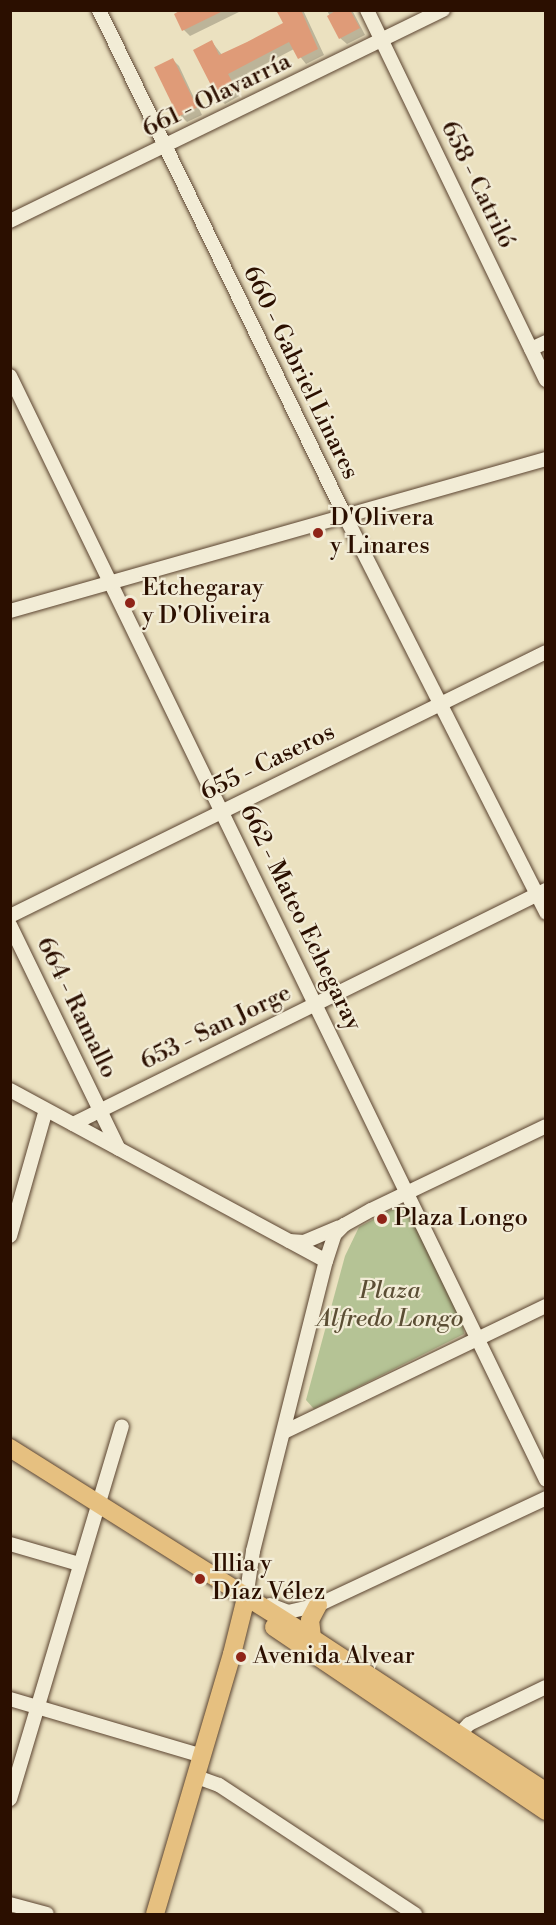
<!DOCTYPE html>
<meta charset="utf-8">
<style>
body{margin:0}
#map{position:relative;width:556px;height:1925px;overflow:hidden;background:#ebe1c0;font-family:"Libre Bodoni",serif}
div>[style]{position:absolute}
.green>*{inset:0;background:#b5c395}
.shadow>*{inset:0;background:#0003}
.building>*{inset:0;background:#df9b78;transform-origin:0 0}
.roads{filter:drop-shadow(0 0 2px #5b4430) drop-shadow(0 0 2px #5b4430)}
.minor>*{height:14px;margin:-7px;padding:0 7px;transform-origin:7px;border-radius:7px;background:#f2ecd6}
.major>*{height:18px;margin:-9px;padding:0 9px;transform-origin:9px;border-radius:9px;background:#e6c080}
.dots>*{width:16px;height:16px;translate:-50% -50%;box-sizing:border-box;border:3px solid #f2ecd6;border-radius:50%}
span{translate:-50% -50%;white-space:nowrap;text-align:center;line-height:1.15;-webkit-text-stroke:4.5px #f2ecd6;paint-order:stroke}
.street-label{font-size:24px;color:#2b0f00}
.poi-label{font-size:24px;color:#2b0f00}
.left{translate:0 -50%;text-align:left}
.park-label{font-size:24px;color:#5b4e34;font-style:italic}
.frame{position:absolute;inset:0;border:12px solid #2b0f00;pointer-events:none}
</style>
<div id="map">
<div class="green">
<div style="clip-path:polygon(400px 1205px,408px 1208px,463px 1324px,464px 1334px,314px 1409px,306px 1400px,345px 1256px,359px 1227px)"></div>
</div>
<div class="shadow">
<div style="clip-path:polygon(185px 10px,243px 10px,190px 36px,184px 30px)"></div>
<div style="clip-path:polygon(277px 10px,303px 10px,324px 55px,306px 64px,294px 49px,233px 81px,241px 95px,225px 104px,219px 98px,212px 42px,222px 55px,285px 24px)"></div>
<div style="clip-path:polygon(327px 10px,352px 10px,365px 35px,347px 44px,340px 38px)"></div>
<div style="clip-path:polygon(173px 60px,179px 66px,202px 115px,187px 122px,181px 116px)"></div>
</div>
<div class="building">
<div style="clip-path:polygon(181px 10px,225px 10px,182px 31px,174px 14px)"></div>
<div style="clip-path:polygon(276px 10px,301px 10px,318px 49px,298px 59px,289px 42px,228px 74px,236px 89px,218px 99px,193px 50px,212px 40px,219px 55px,247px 42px,283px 23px)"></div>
<div style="clip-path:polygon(337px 10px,350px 10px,360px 28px,339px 39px,327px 16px)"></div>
<div style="left:173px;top:58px;width:55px;height:21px;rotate:64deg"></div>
</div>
<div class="roads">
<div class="minor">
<div style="left:99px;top:10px;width:563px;rotate:64.07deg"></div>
<div style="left:345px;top:516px;width:445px;rotate:63.1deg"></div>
<div style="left:367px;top:10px;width:411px;rotate:64.2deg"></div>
<div style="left:10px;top:221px;width:482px;rotate:-26deg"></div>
<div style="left:531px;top:349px;width:17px;rotate:-25deg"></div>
<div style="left:10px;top:376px;width:1227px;rotate:64.1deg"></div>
<div style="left:10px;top:611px;width:557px;rotate:-15.83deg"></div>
<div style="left:10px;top:916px;width:597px;rotate:-26.22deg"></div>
<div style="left:10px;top:925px;width:249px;rotate:64.1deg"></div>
<div style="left:10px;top:1090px;width:359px;rotate:28.4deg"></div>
<div style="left:73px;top:1124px;width:528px;rotate:-26.32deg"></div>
<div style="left:10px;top:1236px;width:131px;rotate:-74.1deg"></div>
<div style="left:289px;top:1241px;width:15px;rotate:4deg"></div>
<div style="left:304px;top:1242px;width:38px;rotate:-23deg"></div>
<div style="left:284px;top:1432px;width:291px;rotate:-25.7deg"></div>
<div style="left:10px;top:1544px;width:72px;rotate:16.2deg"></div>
<div style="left:252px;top:1599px;width:6px;rotate:-171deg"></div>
<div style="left:246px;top:1598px;width:48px;rotate:-81.5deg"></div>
<div style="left:253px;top:1551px;width:299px;rotate:-75.9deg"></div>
<div style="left:326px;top:1261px;width:28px;rotate:-72deg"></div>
<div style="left:335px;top:1234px;width:13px;rotate:-45deg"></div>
<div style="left:344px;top:1225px;width:31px;rotate:-29deg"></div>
<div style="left:371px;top:1210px;width:194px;rotate:-25.6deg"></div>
<div style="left:270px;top:1605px;width:19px;rotate:21deg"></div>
<div style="left:288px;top:1612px;width:31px;rotate:-13deg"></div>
<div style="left:318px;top:1605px;width:252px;rotate:-25.1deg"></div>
<div style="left:10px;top:1699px;width:200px;rotate:16.5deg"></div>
<div style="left:453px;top:1741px;width:23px;rotate:-47deg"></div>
<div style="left:469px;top:1724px;width:85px;rotate:-25.7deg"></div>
<div style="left:197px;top:1777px;width:23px;rotate:20deg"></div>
<div style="left:219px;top:1785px;width:235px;rotate:33.4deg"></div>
<div style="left:10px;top:1799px;width:389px;rotate:-73.3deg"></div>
<div style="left:10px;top:1904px;width:38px;rotate:15deg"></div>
</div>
<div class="major">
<div style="left:10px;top:1448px;width:357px;rotate:32.2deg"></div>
<div style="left:312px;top:1638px;width:280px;rotate:33.3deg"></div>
<div style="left:274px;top:1627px;width:328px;rotate:34.1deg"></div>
<div style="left:312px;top:1638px;width:18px;rotate:-96deg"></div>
<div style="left:310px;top:1620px;width:17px;rotate:-62deg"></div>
<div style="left:155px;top:1914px;width:271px;rotate:-73.5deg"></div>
<div style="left:232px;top:1654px;width:58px;rotate:-76deg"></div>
</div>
</div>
<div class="dots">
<div style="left:318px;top:533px;background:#8f2418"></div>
<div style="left:130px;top:603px;background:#8f2418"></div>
<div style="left:382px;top:1219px;background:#8f2418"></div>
<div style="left:200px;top:1579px;background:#8f2418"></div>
<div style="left:241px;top:1657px;background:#8f2418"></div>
</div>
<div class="street-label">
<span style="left:217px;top:96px;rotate:-26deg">661 - Olavarría</span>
<span style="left:477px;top:185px;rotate:64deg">658 - Catriló</span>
<span style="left:300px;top:373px;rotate:64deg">660 - Gabriel Linares</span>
<span style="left:268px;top:763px;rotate:-26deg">655 - Caseros</span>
<span style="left:300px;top:918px;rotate:64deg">662 - Mateo Echegaray</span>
<span style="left:76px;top:1008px;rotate:64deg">664 - Ramallo</span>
<span style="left:216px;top:1028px;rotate:-26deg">653 - San Jorge</span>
</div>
<div class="poi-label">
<span class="left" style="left:330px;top:533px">D'Olivera<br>y Linares</span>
<span class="left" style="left:142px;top:603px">Etchegaray<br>y D'Oliveira</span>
<span class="left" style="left:394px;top:1219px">Plaza Longo</span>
<span class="left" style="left:212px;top:1579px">Illia y<br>Díaz Vélez</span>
<span class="left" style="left:253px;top:1657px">Avenida Alvear</span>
</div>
<div class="park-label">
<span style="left:390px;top:1306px">Plaza<br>Alfredo Longo</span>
</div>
<div class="frame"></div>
</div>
